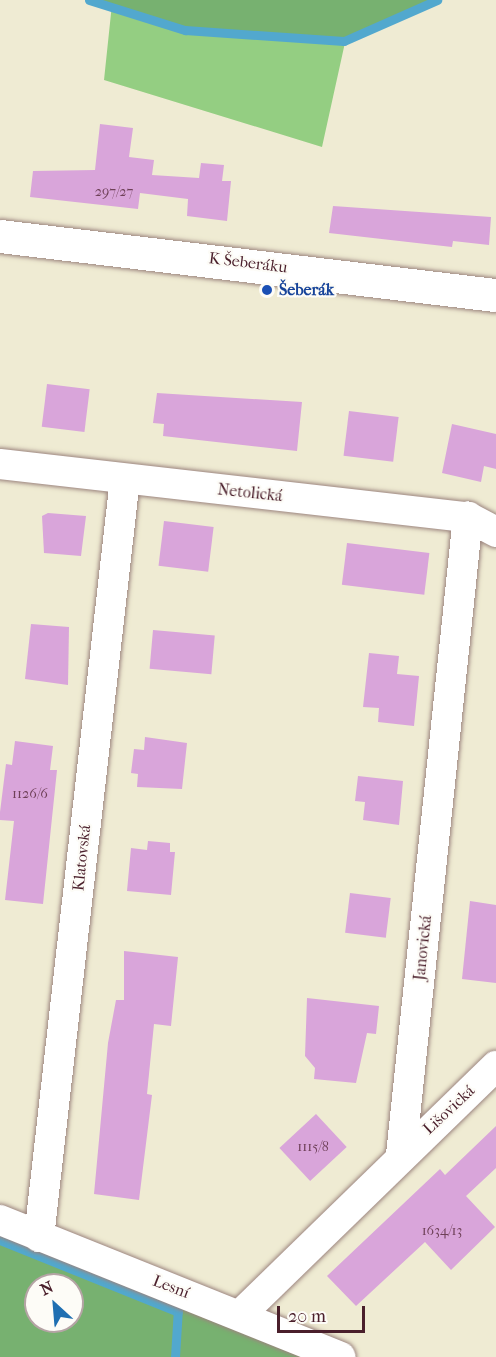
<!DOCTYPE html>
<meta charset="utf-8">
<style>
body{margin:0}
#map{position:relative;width:496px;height:1357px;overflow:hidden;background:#efebd3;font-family:"IM FELL French Canon",serif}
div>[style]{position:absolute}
.green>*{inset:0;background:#94ce82}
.forest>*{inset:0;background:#77b170}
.stream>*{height:9px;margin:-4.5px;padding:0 4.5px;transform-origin:4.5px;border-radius:4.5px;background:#52a8ce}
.building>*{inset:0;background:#d9a5da;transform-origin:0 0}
.roads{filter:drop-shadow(0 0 2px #9c857f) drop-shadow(0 0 2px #9c857f)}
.minor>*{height:30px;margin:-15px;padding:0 15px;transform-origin:15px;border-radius:15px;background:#fff}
.tertiary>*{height:33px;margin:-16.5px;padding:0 16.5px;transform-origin:16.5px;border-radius:16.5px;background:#fff}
.dots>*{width:16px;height:16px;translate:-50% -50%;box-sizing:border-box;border:3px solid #fdfcf7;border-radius:50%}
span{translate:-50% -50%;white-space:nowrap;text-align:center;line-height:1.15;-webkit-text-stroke:4.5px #fdfcf7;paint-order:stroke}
.number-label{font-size:14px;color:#6e4057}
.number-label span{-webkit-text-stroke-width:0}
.street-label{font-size:16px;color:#4a1f2b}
.transit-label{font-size:16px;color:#164399;font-weight:700}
.left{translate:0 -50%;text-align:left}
.north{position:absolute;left:24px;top:1273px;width:60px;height:60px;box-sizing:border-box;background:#fdfcf7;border:2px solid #b5a4a5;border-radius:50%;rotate:334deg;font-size:16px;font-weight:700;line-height:24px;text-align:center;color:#4a1f2b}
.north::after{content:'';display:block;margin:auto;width:21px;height:27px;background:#1f6fb2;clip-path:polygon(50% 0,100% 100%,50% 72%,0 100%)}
.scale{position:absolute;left:277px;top:1306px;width:88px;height:27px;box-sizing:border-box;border:3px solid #4a1f2b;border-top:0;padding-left:8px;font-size:18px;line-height:21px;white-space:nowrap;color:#4a1f2b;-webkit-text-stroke:4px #fdfcf7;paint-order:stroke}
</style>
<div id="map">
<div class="green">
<div style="clip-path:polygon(112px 4px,186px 30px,346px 38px,322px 147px,104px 80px)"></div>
</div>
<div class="forest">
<div style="clip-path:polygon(89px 0,437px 0,344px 41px,185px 30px)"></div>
<div style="clip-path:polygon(evenodd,0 1220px,310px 1357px,0 1357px,0 1220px,36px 1285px,72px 1285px,72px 1321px,36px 1321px,36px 1285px)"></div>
</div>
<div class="stream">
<div style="left:89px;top:0;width:101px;rotate:17.4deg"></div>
<div style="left:185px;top:30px;width:159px;rotate:4deg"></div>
<div style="left:344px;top:41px;width:102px;rotate:-23.8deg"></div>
<div style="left:0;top:1240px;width:192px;rotate:22deg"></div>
<div style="left:175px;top:1357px;width:49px;rotate:-86.5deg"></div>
</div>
<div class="building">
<div style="clip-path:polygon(100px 124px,133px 128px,129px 157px,154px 160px,152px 175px,199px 178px,201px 163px,224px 165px,222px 181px,231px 181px,227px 221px,187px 216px,188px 199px,140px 193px,138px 209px,30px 197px,33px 171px,95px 170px)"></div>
<div style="clip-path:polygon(333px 206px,491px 217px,489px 245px,453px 241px,452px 247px,329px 233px)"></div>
<div style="left:47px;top:384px;width:43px;height:43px;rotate:7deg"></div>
<div style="clip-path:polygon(157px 393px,302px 402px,297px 451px,163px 436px,164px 424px,153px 423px)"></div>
<div style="left:349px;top:411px;width:50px;height:45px;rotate:7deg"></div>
<div style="clip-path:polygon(452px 424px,496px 434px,496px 469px,484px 466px,481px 482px,442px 473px)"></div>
<div style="clip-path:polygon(48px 513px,86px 516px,81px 556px,44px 553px,42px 516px)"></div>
<div style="left:164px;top:521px;width:50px;height:45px;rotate:7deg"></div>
<div style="left:347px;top:543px;width:83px;height:42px;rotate:7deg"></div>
<div style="clip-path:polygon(31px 624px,69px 627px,68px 685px,25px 679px)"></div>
<div style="left:153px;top:630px;width:62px;height:39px;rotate:5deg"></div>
<div style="clip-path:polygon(369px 653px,399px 656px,397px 674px,419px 676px,414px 726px,378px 722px,379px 708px,363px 707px)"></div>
<div style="clip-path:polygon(145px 737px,187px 743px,182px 789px,137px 787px,138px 774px,131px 773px,134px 749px,144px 750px)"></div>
<div style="clip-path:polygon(15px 741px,53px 746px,50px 770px,57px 770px,43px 904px,5px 900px,14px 821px,0 820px,0 812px,6px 764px,12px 765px)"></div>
<div style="clip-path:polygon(358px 776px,403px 781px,399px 825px,363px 820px,365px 802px,355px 801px)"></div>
<div style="clip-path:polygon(148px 841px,170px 843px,170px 852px,175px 852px,171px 895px,127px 891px,131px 848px,147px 850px)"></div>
<div style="left:350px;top:893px;width:41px;height:40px;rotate:7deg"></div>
<div style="clip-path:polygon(470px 901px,496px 905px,496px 983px,462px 979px)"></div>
<div style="clip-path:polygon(124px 951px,178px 957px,171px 1026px,154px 1024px,147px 1094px,152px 1095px,139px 1200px,94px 1194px,108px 1043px,116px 1000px,124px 1000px)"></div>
<div style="clip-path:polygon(307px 998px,379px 1006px,376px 1034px,367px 1033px,356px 1083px,314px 1079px,315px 1068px,305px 1056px)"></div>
<div style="left:316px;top:1114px;width:45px;height:50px;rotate:47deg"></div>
<div style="clip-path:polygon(496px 1126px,496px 1168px,466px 1196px,495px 1227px,451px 1270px,425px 1242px,356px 1306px,327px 1276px,440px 1169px,445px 1175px)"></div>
</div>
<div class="roads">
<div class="minor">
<div style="left:0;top:464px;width:471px;rotate:6.5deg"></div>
<div style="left:468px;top:517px;width:32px;rotate:28deg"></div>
<div style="left:401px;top:1155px;width:642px;rotate:-84.01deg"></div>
<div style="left:0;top:1220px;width:367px;rotate:21.9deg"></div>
<div style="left:39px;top:1237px;width:763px;rotate:-83.53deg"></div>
<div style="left:241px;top:1314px;width:356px;rotate:-44.2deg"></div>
</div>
<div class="tertiary">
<div style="left:0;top:236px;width:499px;rotate:6.8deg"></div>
</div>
</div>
<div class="dots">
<div style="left:267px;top:290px;background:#1a4fb4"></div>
</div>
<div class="number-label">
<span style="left:114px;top:192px">297/27</span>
<span style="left:30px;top:794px">1126/6</span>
<span style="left:313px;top:1147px">1115/8</span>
<span style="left:442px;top:1231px">1634/13</span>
</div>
<div class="street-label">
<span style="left:248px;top:263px;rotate:7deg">K Šeberáku</span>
<span style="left:250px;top:493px;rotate:6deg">Netolická</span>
<span style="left:82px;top:858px;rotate:-84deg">Klatovská</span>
<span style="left:423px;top:948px;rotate:-84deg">Janovická</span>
<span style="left:449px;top:1110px;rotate:-43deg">Lišovická</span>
<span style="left:171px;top:1287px;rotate:21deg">Lesní</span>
</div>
<div class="transit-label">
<span class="left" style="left:279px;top:290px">Šeberák</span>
</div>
<div class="north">N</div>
<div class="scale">20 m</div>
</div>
